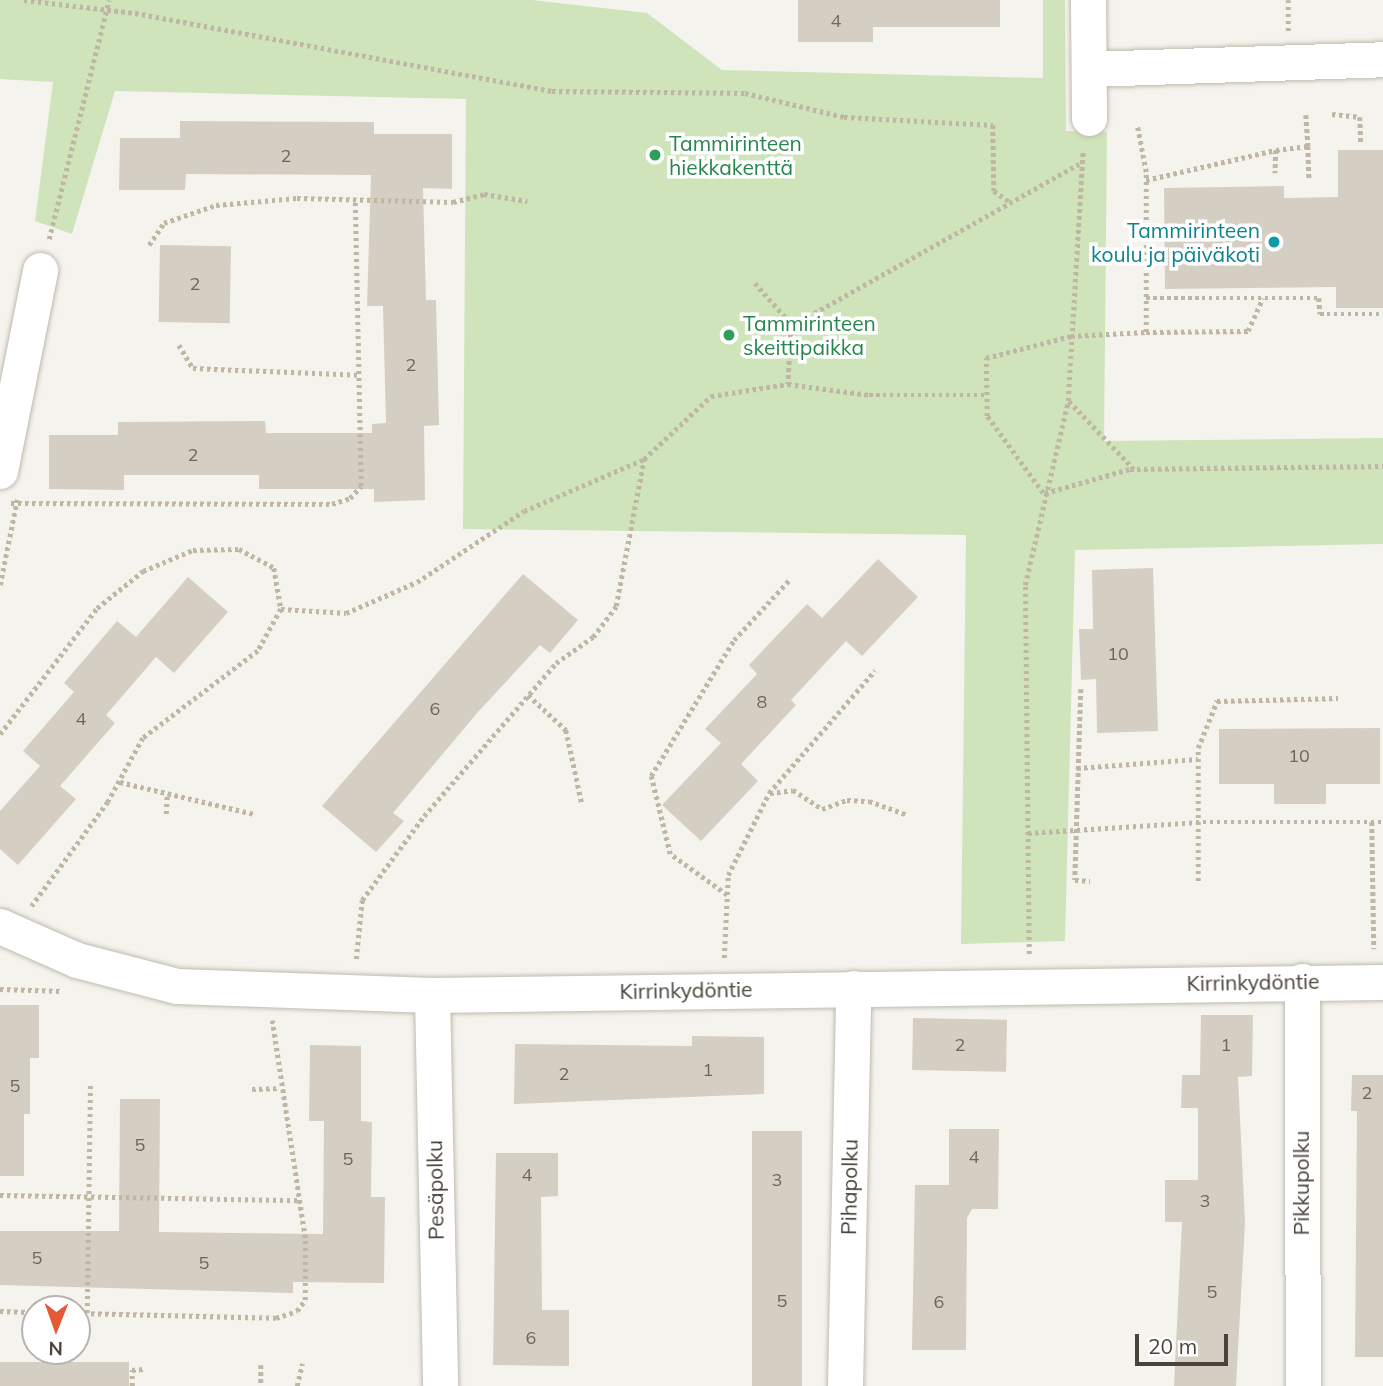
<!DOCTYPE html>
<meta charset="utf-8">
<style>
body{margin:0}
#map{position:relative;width:1383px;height:1386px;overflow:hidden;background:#f5f3ed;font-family:Mulish,sans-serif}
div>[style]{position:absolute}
.green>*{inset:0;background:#cfe4bb}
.building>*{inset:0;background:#d5cfc3;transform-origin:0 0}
.path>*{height:4.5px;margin-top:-2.25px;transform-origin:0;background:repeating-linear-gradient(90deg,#bfb7a3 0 3.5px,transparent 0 7px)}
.roads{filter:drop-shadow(0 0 2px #bfbbb0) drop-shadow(0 0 2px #bfbbb0)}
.minor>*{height:35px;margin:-17.5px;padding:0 17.5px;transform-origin:17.5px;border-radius:17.5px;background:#fff}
.dots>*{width:19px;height:19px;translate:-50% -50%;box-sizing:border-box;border:4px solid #fff;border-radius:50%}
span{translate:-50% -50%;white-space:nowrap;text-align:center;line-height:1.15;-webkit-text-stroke:7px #fff;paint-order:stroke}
.number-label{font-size:18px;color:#6c675d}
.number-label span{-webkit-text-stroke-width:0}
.leisure-label{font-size:21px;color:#27864d}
.left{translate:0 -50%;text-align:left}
.culture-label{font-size:21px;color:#0d838f}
.right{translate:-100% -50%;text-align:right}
.street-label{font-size:21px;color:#49443b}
.north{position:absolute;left:21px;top:1295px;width:70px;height:70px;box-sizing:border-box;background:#fff;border:2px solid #b6b4b1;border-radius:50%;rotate:181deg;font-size:19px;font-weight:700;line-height:28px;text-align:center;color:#49443b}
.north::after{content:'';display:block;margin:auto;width:24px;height:32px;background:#e25a36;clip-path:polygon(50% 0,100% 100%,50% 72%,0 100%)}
.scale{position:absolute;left:1135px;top:1334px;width:93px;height:32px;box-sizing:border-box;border:4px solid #49443b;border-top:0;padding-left:9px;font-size:21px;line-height:24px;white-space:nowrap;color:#49443b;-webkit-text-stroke:5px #fff;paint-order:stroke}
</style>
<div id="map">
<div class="green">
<div style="clip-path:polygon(0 0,532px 0,647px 13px,722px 70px,1043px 78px,1043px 0,1065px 0,1066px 131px,1107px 132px,1104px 441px,1383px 438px,1383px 544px,1075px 550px,1065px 941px,961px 944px,966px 535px,463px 529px,466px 99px,115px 91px,72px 234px,35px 221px,53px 82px,0 79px)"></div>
</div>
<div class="building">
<div style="clip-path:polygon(798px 0,1000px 0,1000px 27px,873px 27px,873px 42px,798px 42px)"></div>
<div style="clip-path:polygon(180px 121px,374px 122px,374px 134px,452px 134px,452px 189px,423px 188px,426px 300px,436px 300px,439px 425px,424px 426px,425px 500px,374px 502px,374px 489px,259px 489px,259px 475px,124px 475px,124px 490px,49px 489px,49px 435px,118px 435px,118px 422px,265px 421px,266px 433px,372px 433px,372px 424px,386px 423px,383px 306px,367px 306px,371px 175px,186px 174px,185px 190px,119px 190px,120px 138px,180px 138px)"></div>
<div style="clip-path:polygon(1338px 150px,1383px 150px,1383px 308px,1336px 308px,1336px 287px,1165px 289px,1164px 188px,1284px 186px,1284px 198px,1338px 197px)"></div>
<div style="left:160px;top:245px;width:71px;height:77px;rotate:1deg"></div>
<div style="clip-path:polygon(878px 559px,918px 597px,862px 656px,846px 641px,791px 700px,796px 705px,741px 764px,758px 781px,701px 841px,662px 805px,721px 743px,705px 729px,757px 674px,749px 665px,807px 604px,822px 618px)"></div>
<div style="clip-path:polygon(1153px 568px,1158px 731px,1097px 733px,1096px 679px,1081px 680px,1079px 629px,1093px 629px,1092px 570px)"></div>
<div style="clip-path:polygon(523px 574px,578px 620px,550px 653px,540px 645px,478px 712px,393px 813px,404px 821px,376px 852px,322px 806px)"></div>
<div style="clip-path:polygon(188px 577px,228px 612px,174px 673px,156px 657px,106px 715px,115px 723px,60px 786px,76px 799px,18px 865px,0 849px,0 811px,40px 766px,23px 751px,74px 692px,64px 683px,117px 621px,136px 637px)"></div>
<div style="clip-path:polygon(1380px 728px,1380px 784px,1326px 784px,1326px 804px,1274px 804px,1274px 784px,1219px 784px,1219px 729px)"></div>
<div style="clip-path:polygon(0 1005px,39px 1005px,39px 1058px,30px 1058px,30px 1114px,24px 1114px,24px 1176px,0 1176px)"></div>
<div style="clip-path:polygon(1201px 1015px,1253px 1015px,1252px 1076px,1238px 1077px,1245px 1222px,1236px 1386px,1174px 1386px,1182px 1222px,1165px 1222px,1165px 1180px,1198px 1180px,1198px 1108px,1181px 1108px,1182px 1075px,1200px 1075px)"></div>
<div style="left:913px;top:1018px;width:94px;height:52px;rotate:1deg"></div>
<div style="clip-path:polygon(692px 1036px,764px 1037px,764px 1094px,514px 1104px,515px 1044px,692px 1046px)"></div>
<div style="clip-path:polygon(310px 1045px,361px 1046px,361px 1121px,372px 1122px,371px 1197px,385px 1197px,384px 1283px,293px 1282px,293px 1293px,0 1285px,0 1231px,119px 1231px,120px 1099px,160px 1099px,159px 1232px,323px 1234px,324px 1121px,309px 1121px)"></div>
<div style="clip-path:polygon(1352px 1075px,1383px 1075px,1383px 1357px,1355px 1357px,1357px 1111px,1351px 1111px)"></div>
<div style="clip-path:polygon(949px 1129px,999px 1129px,998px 1209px,972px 1209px,967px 1218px,966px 1350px,912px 1350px,915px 1185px,949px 1185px)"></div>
<div style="left:752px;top:1131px;width:50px;height:255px"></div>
<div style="clip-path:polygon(496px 1153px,558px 1153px,558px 1196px,541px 1197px,542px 1310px,569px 1310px,569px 1366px,493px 1365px)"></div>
<div style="left:0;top:1362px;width:129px;height:24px"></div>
</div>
<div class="path">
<div style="left:24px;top:0;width:112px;rotate:6.7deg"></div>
<div style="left:135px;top:13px;width:424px;rotate:10.6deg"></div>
<div style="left:552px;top:91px;width:193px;rotate:0.6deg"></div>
<div style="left:745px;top:93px;width:102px;rotate:13.6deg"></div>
<div style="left:844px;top:117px;width:149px;rotate:3.1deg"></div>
<div style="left:993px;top:125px;width:66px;rotate:89.1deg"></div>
<div style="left:994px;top:191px;width:21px;rotate:35deg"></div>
<div style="left:1288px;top:31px;width:31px;rotate:-90deg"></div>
<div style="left:1332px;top:114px;width:28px;rotate:6deg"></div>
<div style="left:1360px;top:117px;width:25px;rotate:88deg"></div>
<div style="left:1306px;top:115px;width:31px;rotate:86deg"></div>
<div style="left:1276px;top:150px;width:32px;rotate:-7deg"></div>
<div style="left:1308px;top:146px;width:34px;rotate:88deg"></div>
<div style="left:1146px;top:180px;width:133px;rotate:-13deg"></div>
<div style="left:1276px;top:150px;width:23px;rotate:92deg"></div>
<div style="left:49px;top:239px;width:246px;rotate:-75.9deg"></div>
<div style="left:149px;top:245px;width:27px;rotate:-56deg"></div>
<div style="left:164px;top:223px;width:55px;rotate:-19.1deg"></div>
<div style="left:216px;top:205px;width:81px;rotate:-4.9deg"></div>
<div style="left:297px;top:198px;width:156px;rotate:1.5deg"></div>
<div style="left:453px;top:202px;width:32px;rotate:-14deg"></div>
<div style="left:484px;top:194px;width:44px;rotate:9.2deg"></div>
<div style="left:755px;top:283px;width:47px;rotate:48.5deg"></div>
<div style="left:786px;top:318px;width:16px;rotate:7deg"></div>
<div style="left:802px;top:320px;width:318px;rotate:-29.4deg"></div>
<div style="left:1146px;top:298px;width:173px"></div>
<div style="left:1319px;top:298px;width:16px;rotate:86deg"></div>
<div style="left:1320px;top:314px;width:63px"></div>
<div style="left:792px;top:319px;width:65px;rotate:93.5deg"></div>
<div style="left:788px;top:384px;width:82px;rotate:7.7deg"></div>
<div style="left:869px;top:395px;width:118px"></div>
<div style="left:1146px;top:332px;width:102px;rotate:-0.6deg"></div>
<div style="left:1248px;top:331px;width:36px;rotate:-66deg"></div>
<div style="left:179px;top:345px;width:27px;rotate:59deg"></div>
<div style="left:193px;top:368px;width:164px;rotate:2.4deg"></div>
<div style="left:1069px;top:401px;width:94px;rotate:46.3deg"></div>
<div style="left:1043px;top:493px;width:95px;rotate:-126deg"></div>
<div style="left:987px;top:416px;width:58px;rotate:-91deg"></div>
<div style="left:986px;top:358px;width:88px;rotate:-14.5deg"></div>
<div style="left:1071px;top:336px;width:75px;rotate:-3.1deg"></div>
<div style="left:1146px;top:332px;width:160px;rotate:-90deg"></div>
<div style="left:1146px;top:172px;width:48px;rotate:-100.8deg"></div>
<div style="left:1045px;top:493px;width:88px;rotate:-15.8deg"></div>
<div style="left:1130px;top:469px;width:253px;rotate:-0.7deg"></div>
<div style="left:11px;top:503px;width:321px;rotate:0.2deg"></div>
<div style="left:332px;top:504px;width:19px;rotate:-18deg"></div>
<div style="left:350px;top:498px;width:16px;rotate:-47deg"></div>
<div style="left:361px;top:486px;width:287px;rotate:-91.2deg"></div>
<div style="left:0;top:585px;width:87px;rotate:-78.7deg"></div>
<div style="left:281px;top:609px;width:65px;rotate:3.5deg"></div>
<div style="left:346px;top:613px;width:77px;rotate:-23.6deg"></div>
<div style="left:417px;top:582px;width:128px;rotate:-33.6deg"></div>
<div style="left:524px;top:511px;width:131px;rotate:-23.4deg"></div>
<div style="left:1081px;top:689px;width:191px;rotate:91.8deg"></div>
<div style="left:1075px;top:880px;width:15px;rotate:4deg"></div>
<div style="left:528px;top:695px;width:52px;rotate:42.6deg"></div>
<div style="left:566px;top:730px;width:76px;rotate:77.8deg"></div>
<div style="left:0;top:734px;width:159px;rotate:-52.4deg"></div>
<div style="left:97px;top:608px;width:59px;rotate:-38.8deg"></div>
<div style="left:143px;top:571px;width:54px;rotate:-22.8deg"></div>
<div style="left:193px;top:550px;width:46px;rotate:-1.2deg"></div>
<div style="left:239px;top:549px;width:40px;rotate:28deg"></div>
<div style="left:274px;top:568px;width:42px;rotate:80.3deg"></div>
<div style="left:281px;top:609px;width:48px;rotate:118.7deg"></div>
<div style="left:258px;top:651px;width:144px;rotate:142.9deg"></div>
<div style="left:143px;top:738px;width:73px;rotate:118.7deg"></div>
<div style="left:108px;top:802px;width:129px;rotate:126.2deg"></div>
<div style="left:1077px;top:768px;width:121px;rotate:-4.3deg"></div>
<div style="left:120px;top:782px;width:138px;rotate:13.4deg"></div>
<div style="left:770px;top:793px;width:23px;rotate:-7deg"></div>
<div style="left:793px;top:790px;width:35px;rotate:33deg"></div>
<div style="left:822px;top:809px;width:27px;rotate:-20deg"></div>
<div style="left:847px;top:800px;width:22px;rotate:3deg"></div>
<div style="left:869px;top:801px;width:41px;rotate:19.7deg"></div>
<div style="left:166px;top:814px;width:21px;rotate:-87deg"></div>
<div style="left:1372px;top:822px;width:127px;rotate:89.1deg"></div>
<div style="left:1028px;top:833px;width:168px;rotate:-3.7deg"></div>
<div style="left:1196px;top:822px;width:187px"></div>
<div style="left:1198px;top:881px;width:133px;rotate:-90deg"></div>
<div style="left:1198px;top:748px;width:51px;rotate:-68deg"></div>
<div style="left:1217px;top:701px;width:121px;rotate:-1.4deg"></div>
<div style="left:727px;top:895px;width:70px;rotate:-144.3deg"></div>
<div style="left:670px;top:854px;width:80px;rotate:-103.7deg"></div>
<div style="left:651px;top:776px;width:159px;rotate:-58.6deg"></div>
<div style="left:734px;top:640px;width:83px;rotate:-47.4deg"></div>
<div style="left:1029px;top:954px;width:369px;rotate:-90.6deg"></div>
<div style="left:1025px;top:585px;width:189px;rotate:-76.8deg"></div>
<div style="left:1068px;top:401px;width:251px;rotate:-86.6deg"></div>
<div style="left:724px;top:958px;width:83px;rotate:-87.2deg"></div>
<div style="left:728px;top:875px;width:92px;rotate:-63.4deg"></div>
<div style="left:769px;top:793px;width:162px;rotate:-49.2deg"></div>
<div style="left:356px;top:959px;width:59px;rotate:-84.2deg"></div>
<div style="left:362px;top:900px;width:104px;rotate:-53.6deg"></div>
<div style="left:424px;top:816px;width:202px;rotate:-49.2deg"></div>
<div style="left:556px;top:663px;width:45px;rotate:-35.1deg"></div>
<div style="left:593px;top:637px;width:39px;rotate:-53deg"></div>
<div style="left:616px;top:606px;width:150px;rotate:-79.2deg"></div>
<div style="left:644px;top:459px;width:92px;rotate:-43.2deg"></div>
<div style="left:711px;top:396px;width:78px;rotate:-8.9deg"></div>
<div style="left:0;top:989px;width:62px;rotate:1.8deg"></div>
<div style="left:252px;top:1089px;width:28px;rotate:-2deg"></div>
<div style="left:0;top:1195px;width:299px;rotate:1deg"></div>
<div style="left:0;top:1311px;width:35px;rotate:2deg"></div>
<div style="left:77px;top:1313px;width:199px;rotate:1.4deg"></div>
<div style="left:276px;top:1318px;width:22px;rotate:-18deg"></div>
<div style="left:297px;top:1311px;width:14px;rotate:-54deg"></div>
<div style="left:305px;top:1300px;width:62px;rotate:-90deg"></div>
<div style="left:305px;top:1238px;width:220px;rotate:-98.6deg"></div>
<div style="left:87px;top:1313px;width:228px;rotate:-89.2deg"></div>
<div style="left:261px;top:1365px;width:21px;rotate:90deg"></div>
<div style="left:132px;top:1386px;width:16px;rotate:-90deg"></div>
<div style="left:132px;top:1370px;width:11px;rotate:-5deg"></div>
<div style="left:297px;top:1386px;width:23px;rotate:-77deg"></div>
</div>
<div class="roads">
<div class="minor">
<div style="left:1088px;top:0;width:118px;rotate:89.5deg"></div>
<div style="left:1089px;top:69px;width:294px;rotate:-1.9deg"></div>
<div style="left:0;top:471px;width:205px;rotate:-78.7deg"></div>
<div style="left:0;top:926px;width:84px;rotate:23.8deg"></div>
<div style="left:77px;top:960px;width:103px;rotate:14.6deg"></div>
<div style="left:177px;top:986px;width:255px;rotate:2deg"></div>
<div style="left:432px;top:995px;width:951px;rotate:-0.78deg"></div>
<div style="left:1302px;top:981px;width:405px;rotate:89.9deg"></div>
<div style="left:432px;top:995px;width:391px;rotate:88.8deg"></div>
<div style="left:845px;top:1386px;width:398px;rotate:-88.8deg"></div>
</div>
</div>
<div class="dots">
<div style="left:655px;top:155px;background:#2e9e5b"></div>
<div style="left:1274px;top:242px;background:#0f9aa8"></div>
<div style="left:729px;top:335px;background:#2e9e5b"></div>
</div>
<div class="number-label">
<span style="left:836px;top:21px">4</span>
<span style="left:286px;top:156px">2</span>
<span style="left:195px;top:284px">2</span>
<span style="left:411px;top:365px">2</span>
<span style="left:193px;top:455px">2</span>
<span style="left:1118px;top:654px">10</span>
<span style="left:762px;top:702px">8</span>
<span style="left:435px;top:709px">6</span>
<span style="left:81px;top:719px">4</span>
<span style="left:1299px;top:756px">10</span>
<span style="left:960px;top:1045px">2</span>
<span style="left:1226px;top:1045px">1</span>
<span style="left:708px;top:1070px">1</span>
<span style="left:564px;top:1074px">2</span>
<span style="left:15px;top:1086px">5</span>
<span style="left:1367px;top:1093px">2</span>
<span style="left:140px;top:1145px">5</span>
<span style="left:974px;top:1157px">4</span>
<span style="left:348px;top:1159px">5</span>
<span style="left:527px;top:1175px">4</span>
<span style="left:777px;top:1180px">3</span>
<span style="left:1205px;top:1201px">3</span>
<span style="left:37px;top:1258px">5</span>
<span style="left:204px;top:1263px">5</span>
<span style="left:1212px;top:1292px">5</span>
<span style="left:782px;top:1301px">5</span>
<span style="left:939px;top:1302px">6</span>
<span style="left:531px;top:1338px">6</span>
</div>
<div class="leisure-label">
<span class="left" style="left:669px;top:155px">Tammirinteen<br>hiekkakenttä</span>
<span class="left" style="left:743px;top:335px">Tammirinteen<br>skeittipaikka</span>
</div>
<div class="culture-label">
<span class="right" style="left:1260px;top:242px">Tammirinteen<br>koulu ja päiväkoti</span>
</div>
<div class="street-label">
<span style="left:1253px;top:982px;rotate:-1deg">Kirrinkydöntie</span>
<span style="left:686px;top:990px;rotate:-1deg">Kirrinkydöntie</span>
<span style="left:1301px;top:1183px;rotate:-90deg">Pikkupolku</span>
<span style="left:849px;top:1187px;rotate:-89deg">Pihapolku</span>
<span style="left:435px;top:1190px;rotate:-91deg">Pesäpolku</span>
</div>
<div class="north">N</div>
<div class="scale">20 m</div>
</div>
